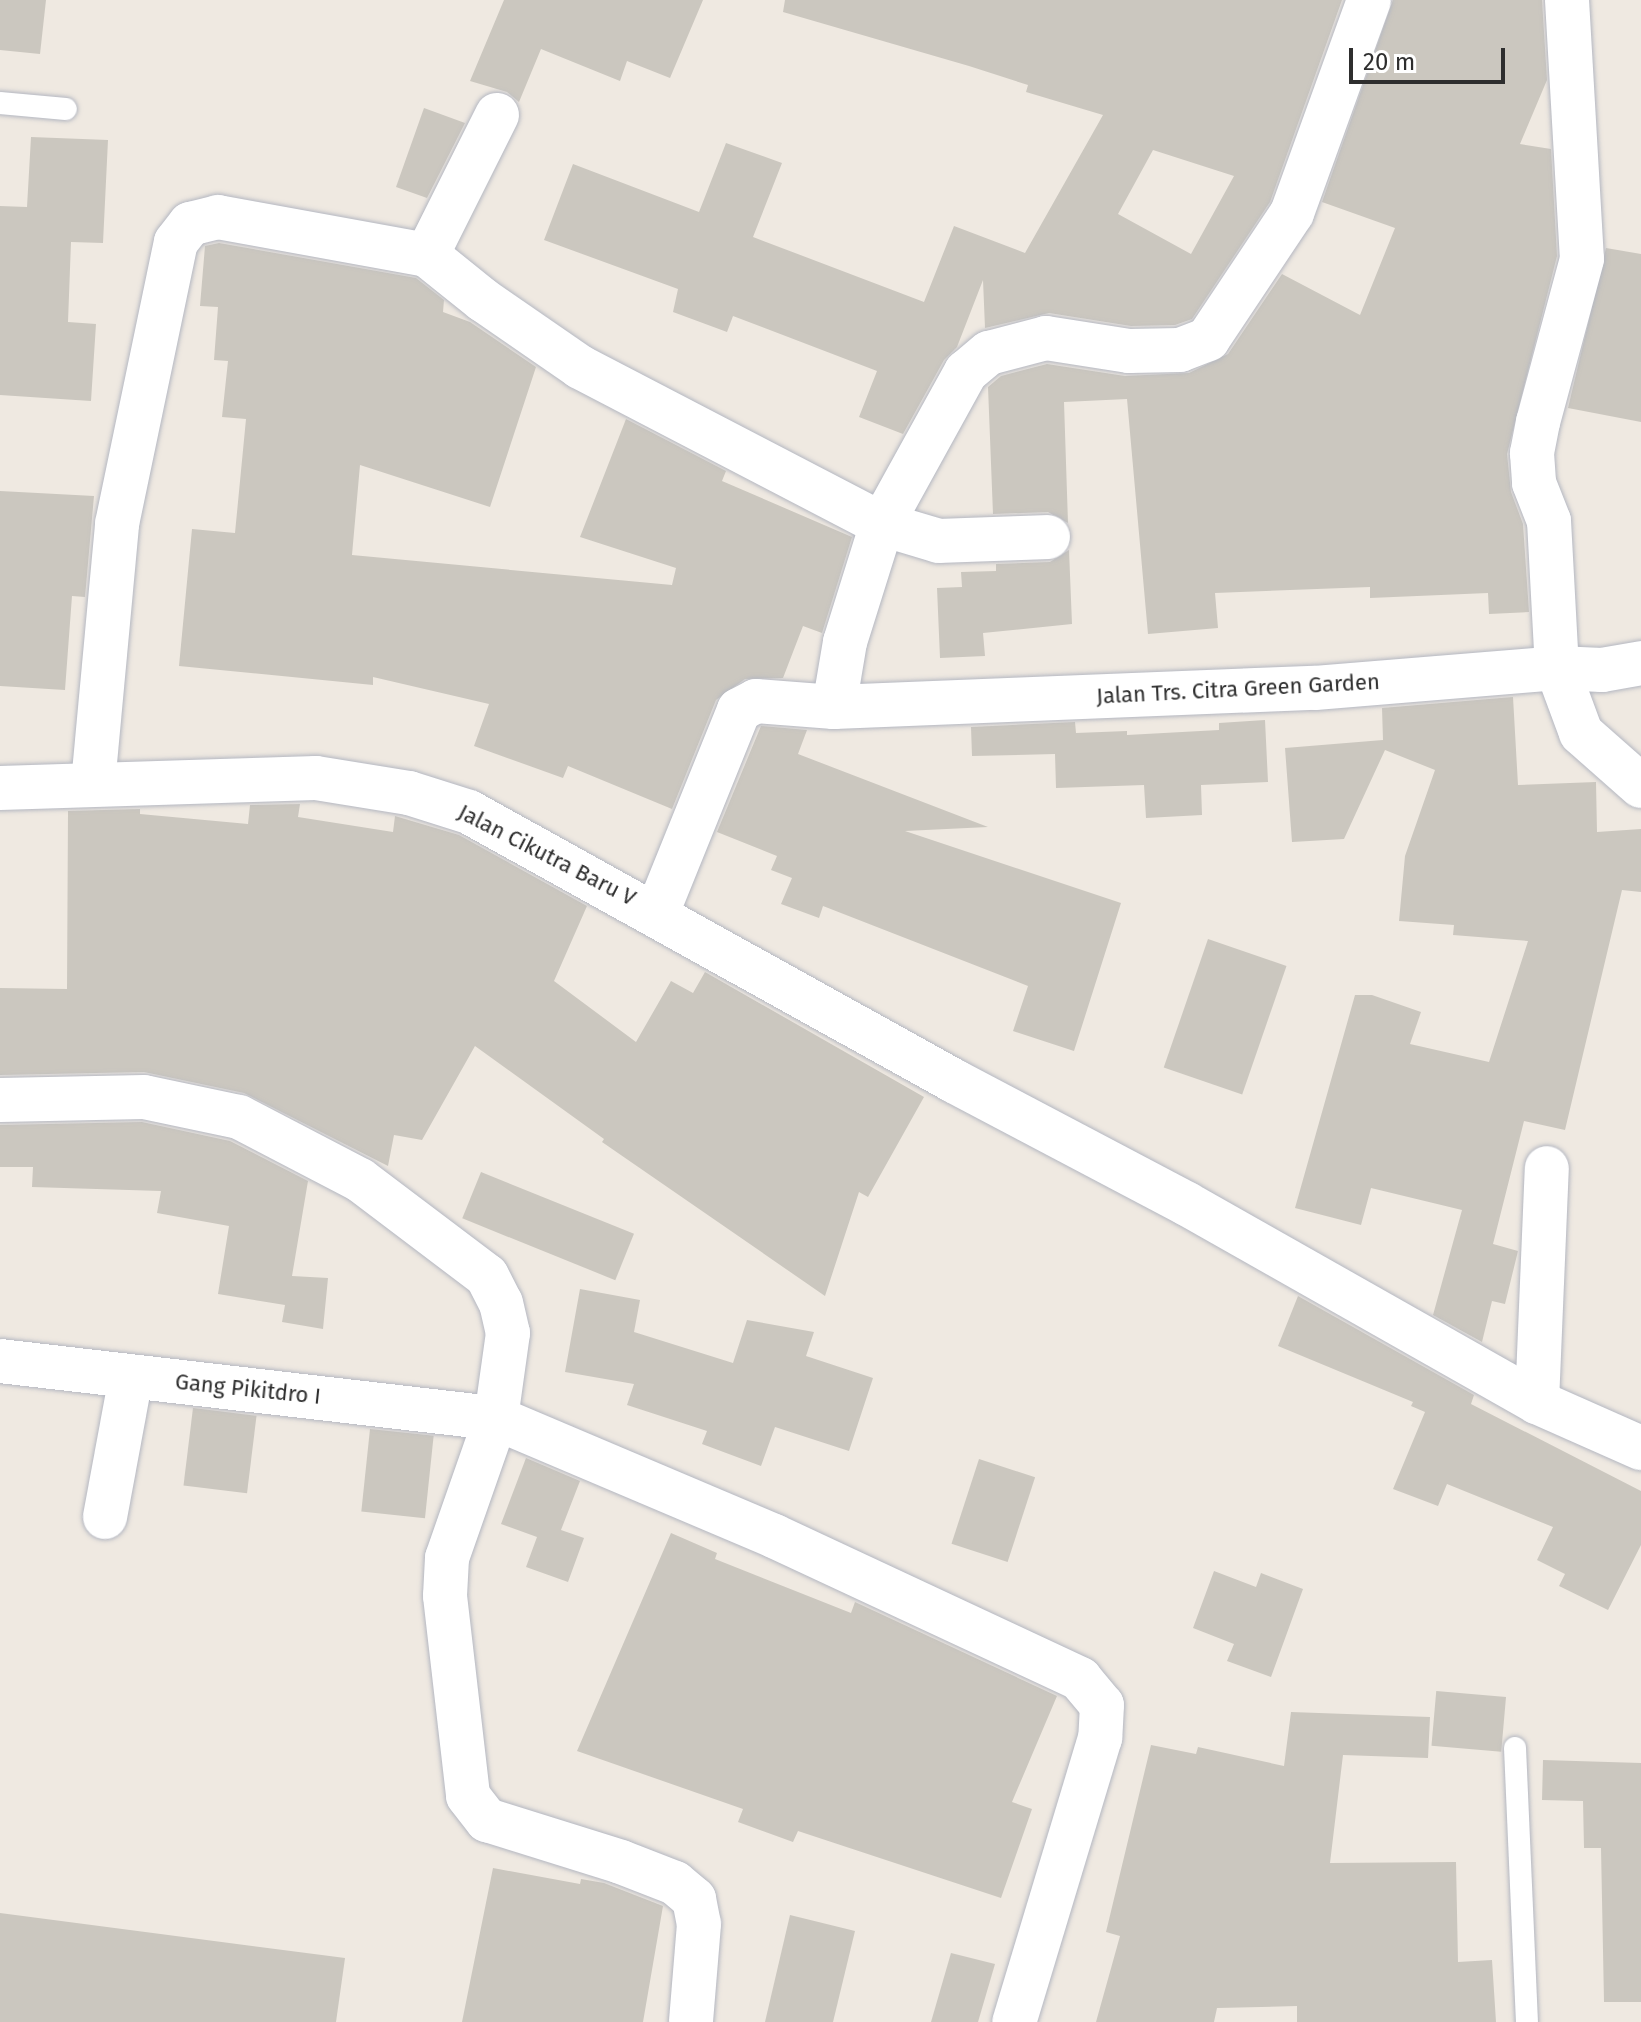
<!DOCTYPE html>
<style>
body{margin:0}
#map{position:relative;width:1641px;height:2022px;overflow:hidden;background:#efe9e1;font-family:"Fira Sans",sans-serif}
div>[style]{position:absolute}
.building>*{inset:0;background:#cbc7bf;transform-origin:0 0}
.roads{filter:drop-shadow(0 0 2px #b4b7c1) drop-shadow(0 0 2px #b4b7c1)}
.lane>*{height:22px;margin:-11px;padding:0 11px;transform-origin:11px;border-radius:11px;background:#fff}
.street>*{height:44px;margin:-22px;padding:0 22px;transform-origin:22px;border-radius:22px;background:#fff}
span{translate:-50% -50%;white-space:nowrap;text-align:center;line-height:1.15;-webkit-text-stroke:6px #fff;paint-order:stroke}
.street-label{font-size:22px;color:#2e2e2e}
.scale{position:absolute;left:1349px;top:48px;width:156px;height:36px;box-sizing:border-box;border:4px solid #2e2e2e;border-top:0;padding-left:10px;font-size:24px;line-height:28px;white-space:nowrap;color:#2e2e2e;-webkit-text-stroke:6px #fff;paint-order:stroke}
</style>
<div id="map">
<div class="building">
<div style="clip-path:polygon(0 0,46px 0,40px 54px,0 50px)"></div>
<div style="clip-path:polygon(504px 0,703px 0,670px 78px,627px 61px,620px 81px,541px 49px,519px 102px,507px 92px,470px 81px)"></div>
<div style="clip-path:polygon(evenodd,785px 0,1342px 0,1270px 202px,1192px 319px,1175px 325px,1131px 326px,1049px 313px,985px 328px,983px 280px,957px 347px,944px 360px,903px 434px,859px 417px,877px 371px,733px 316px,727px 332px,673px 312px,678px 289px,544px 240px,573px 164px,699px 212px,726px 143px,782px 163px,753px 237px,924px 302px,954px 226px,1025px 253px,1103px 115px,1026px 92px,1028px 85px,969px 66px,783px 12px,785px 0,1153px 150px,1234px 176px,1191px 254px,1118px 214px,1153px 150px)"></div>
<div style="clip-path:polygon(1393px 0,1542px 0,1547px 80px,1520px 144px,1551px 149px,1557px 256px,1507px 454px,1511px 492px,1523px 524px,1529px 612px,1489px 614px,1488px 593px,1370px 598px,1370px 587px,1215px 593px,1218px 628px,1148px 634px,1127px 399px,1064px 402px,1068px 523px,1048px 512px,993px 514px,988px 387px,1001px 376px,1047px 364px,1125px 376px,1189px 373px,1228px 354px,1282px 274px,1360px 315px,1395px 228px,1322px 202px)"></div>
<div style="clip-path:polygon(424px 108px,465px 123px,427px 198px,396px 187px)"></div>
<div style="clip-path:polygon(31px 137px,108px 140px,103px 243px,71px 242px,68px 322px,96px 324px,91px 401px,0 395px,0 206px,27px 207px)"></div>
<div style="clip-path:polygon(219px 243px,416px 278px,444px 300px,443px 312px,470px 322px,536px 367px,490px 507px,360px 465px,352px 555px,672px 585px,676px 568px,580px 537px,626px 419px,726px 471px,722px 481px,852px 537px,822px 633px,803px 626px,783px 678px,745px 679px,716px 700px,672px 809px,568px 766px,563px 778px,474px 746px,489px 704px,373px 677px,373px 685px,179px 666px,192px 529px,235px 533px,246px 419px,222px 417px,228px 361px,214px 360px,218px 307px,200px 306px,205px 246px)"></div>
<div style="clip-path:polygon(1606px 248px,1641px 254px,1641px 422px,1568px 408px)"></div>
<div style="clip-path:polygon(0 491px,94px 496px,85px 597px,72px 596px,65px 690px,0 686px)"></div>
<div style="clip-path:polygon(1069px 550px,1072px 624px,983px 633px,985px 656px,940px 658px,937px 588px,962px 587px,961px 572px,996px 571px,996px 564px,1050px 562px)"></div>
<div style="clip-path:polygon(1513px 697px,1518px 785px,1596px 782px,1597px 832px,1641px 829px,1641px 892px,1622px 890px,1565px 1130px,1524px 1121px,1493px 1244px,1518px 1251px,1505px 1304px,1492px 1301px,1482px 1342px,1433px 1315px,1462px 1210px,1371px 1188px,1361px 1225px,1295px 1208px,1355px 995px,1372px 995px,1421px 1012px,1410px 1044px,1489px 1062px,1528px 941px,1453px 935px,1454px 925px,1399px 921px,1405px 856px,1435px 770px,1385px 750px,1344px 839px,1292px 842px,1285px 748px,1383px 740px,1382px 708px)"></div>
<div style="clip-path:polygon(1265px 720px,1268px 782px,1201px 785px,1202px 815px,1146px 818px,1144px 785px,1056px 788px,1055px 754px,972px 756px,971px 727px,1075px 722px,1076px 733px,1127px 731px,1127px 735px,1219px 730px,1219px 723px)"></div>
<div style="clip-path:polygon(761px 726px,807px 730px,798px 754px,988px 827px,905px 831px,1121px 903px,1074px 1051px,1013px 1031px,1028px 986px,823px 906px,819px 918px,781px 904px,792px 878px,771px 870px,777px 856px,717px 832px)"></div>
<div style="clip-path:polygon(300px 804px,298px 817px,393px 832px,395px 816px,459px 835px,587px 906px,554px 981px,636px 1042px,671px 981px,693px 993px,705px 972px,924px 1097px,868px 1197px,859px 1192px,825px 1296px,602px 1142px,604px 1139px,475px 1046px,422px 1140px,394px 1135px,388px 1166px,244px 1093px,144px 1072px,0 1075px,0 988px,67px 989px,68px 811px,140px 809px,140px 814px,248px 824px,250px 805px)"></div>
<div style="left:1208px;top:939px;width:83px;height:136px;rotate:19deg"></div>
<div style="clip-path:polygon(142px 1122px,230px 1141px,308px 1181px,292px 1276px,328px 1278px,323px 1329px,282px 1322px,285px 1305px,218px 1294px,229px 1226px,157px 1213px,161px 1191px,32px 1187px,33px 1167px,0 1167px,0 1125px)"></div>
<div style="left:481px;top:1172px;width:165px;height:50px;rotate:22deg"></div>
<div style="clip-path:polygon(580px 1289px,640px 1300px,634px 1332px,733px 1363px,747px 1320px,814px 1332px,806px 1356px,873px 1378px,849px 1451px,775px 1427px,761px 1466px,702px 1444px,707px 1431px,627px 1405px,634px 1384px,565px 1372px)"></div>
<div style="clip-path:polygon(1298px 1296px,1474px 1395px,1471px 1404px,1641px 1491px,1641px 1545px,1608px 1610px,1559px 1586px,1565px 1574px,1537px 1560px,1553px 1527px,1447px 1484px,1438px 1506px,1393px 1489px,1425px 1412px,1411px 1406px,1413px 1402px,1278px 1346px)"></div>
<div style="left:193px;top:1408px;width:64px;height:78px;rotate:7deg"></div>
<div style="left:370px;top:1429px;width:64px;height:83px;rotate:6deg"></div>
<div style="clip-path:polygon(526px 1458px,580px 1481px,561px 1530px,584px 1538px,568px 1582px,526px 1567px,537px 1537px,501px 1524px)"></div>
<div style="left:979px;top:1459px;width:59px;height:89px;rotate:18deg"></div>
<div style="clip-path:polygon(671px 1533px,717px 1553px,715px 1559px,851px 1613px,855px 1602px,1057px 1696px,1012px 1802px,1032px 1809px,1001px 1898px,798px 1831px,793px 1842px,738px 1822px,743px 1809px,577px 1751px)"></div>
<div style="clip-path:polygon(1214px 1571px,1256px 1587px,1261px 1573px,1303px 1589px,1271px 1677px,1227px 1661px,1234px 1644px,1193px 1628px)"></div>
<div style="left:1506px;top:1697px;width:55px;height:70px;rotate:95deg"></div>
<div style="clip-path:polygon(1291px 1712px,1430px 1717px,1428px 1758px,1343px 1755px,1330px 1863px,1456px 1862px,1458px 1962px,1492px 1960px,1496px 2022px,1297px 2022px,1297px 2006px,1217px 2008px,1214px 2022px,1096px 2022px,1120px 1936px,1106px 1932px,1151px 1745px,1196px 1754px,1198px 1747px,1284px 1766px)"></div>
<div style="clip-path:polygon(1543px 1760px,1641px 1763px,1641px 2002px,1604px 2002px,1601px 1848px,1584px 1848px,1583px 1801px,1542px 1800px)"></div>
<div style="clip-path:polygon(493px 1868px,580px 1884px,581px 1879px,604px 1883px,663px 1906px,643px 2022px,462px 2022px)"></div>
<div style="clip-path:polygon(0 1913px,345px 1958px,336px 2022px,0 2022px)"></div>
<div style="clip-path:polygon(790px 1915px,855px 1931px,833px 2022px,765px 2022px)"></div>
<div style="clip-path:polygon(951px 1953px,995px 1964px,978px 2022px,931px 2022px)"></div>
</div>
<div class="roads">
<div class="lane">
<div style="left:0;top:103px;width:66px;rotate:5.2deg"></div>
<div style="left:1515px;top:1748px;width:274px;rotate:87.5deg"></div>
</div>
<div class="street">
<div style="left:1567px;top:0;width:259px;rotate:86.7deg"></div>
<div style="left:1582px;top:259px;width:169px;rotate:105.1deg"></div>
<div style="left:1538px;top:422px;width:32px;rotate:101deg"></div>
<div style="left:1532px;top:453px;width:30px;rotate:86deg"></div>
<div style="left:1534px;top:483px;width:41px;rotate:68.5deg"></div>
<div style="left:1549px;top:521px;width:147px;rotate:86.9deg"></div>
<div style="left:1557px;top:668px;width:69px;rotate:69.7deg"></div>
<div style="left:1581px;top:733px;width:80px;rotate:41.5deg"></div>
<div style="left:497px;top:115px;width:157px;rotate:116.6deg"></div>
<div style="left:427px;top:255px;width:72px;rotate:38.8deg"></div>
<div style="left:483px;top:300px;width:118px;rotate:34.6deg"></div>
<div style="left:580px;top:367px;width:340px;rotate:27.5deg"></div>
<div style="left:882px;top:524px;width:59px;rotate:16.6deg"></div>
<div style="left:939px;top:541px;width:109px;rotate:-2.1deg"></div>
<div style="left:834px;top:707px;width:66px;rotate:-80.4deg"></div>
<div style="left:845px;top:642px;width:124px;rotate:-72.6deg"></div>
<div style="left:882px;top:524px;width:174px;rotate:-61.1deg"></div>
<div style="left:966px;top:372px;width:30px;rotate:-40deg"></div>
<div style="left:989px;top:353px;width:59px;rotate:-14.7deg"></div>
<div style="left:1046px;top:338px;width:84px;rotate:8.9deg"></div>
<div style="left:1129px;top:351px;width:51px;rotate:-1.1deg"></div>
<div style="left:1180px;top:350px;width:30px;rotate:-21deg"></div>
<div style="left:1208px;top:339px;width:151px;rotate:-56.3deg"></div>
<div style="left:1292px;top:213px;width:226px;rotate:-70.1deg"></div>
<div style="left:93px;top:784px;width:261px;rotate:-84.7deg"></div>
<div style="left:117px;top:524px;width:288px;rotate:-78.2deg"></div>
<div style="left:176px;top:242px;width:23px;rotate:-52deg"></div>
<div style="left:190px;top:224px;width:29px;rotate:-14deg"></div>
<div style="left:218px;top:217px;width:212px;rotate:10.3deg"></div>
<div style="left:0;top:788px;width:316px;rotate:-1.8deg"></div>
<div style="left:316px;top:778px;width:94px;rotate:9.2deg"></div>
<div style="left:409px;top:793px;width:63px;rotate:17.6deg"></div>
<div style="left:469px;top:812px;width:555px;rotate:29.01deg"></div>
<div style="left:954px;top:1081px;width:263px;rotate:27.8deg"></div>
<div style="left:1187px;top:1204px;width:402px;rotate:29.5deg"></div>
<div style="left:1537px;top:1402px;width:114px;rotate:23.9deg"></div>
<div style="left:657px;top:913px;width:219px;rotate:-68deg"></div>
<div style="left:739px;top:710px;width:19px;rotate:-28deg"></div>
<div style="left:756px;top:701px;width:78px;rotate:4.4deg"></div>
<div style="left:834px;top:707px;width:481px;rotate:-2.3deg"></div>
<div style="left:1315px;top:688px;width:243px;rotate:-4.7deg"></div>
<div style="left:1557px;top:668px;width:45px;rotate:2.5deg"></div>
<div style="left:1602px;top:670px;width:40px;rotate:-10deg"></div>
<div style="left:0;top:1100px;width:144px;rotate:-1.2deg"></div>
<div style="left:144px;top:1097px;width:97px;rotate:11.9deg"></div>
<div style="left:239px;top:1117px;width:136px;rotate:27.5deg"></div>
<div style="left:360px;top:1180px;width:159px;rotate:37.1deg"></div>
<div style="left:487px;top:1276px;width:30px;rotate:63deg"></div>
<div style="left:501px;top:1303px;width:31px;rotate:77deg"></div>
<div style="left:508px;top:1333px;width:86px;rotate:98deg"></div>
<div style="left:496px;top:1418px;width:148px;rotate:109.3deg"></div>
<div style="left:447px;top:1558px;width:38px;rotate:93deg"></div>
<div style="left:445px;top:1596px;width:201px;rotate:83.4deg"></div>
<div style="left:468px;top:1796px;width:31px;rotate:52deg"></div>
<div style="left:487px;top:1820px;width:140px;rotate:17.4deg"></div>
<div style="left:621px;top:1862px;width:58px;rotate:21.3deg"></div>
<div style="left:675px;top:1883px;width:25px;rotate:40deg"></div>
<div style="left:694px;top:1899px;width:25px;rotate:79deg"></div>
<div style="left:699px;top:1924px;width:98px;rotate:94.7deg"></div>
<div style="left:0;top:1361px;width:499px;rotate:6.6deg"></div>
<div style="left:496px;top:1418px;width:302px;rotate:23deg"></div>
<div style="left:774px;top:1536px;width:338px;rotate:25deg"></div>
<div style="left:1080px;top:1679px;width:34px;rotate:50deg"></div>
<div style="left:1102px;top:1705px;width:33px;rotate:93deg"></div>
<div style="left:1100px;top:1738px;width:297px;rotate:106.8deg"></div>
<div style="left:1537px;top:1402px;width:234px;rotate:-87.6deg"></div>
<div style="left:105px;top:1517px;width:142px;rotate:-79.5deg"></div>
</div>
</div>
<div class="street-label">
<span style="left:1238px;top:689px;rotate:-3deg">Jalan Trs. Citra Green Garden</span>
<span style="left:547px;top:855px;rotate:27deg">Jalan Cikutra Baru V</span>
<span style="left:248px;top:1389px;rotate:6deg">Gang Pikitdro I</span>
</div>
<div class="scale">20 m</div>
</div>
